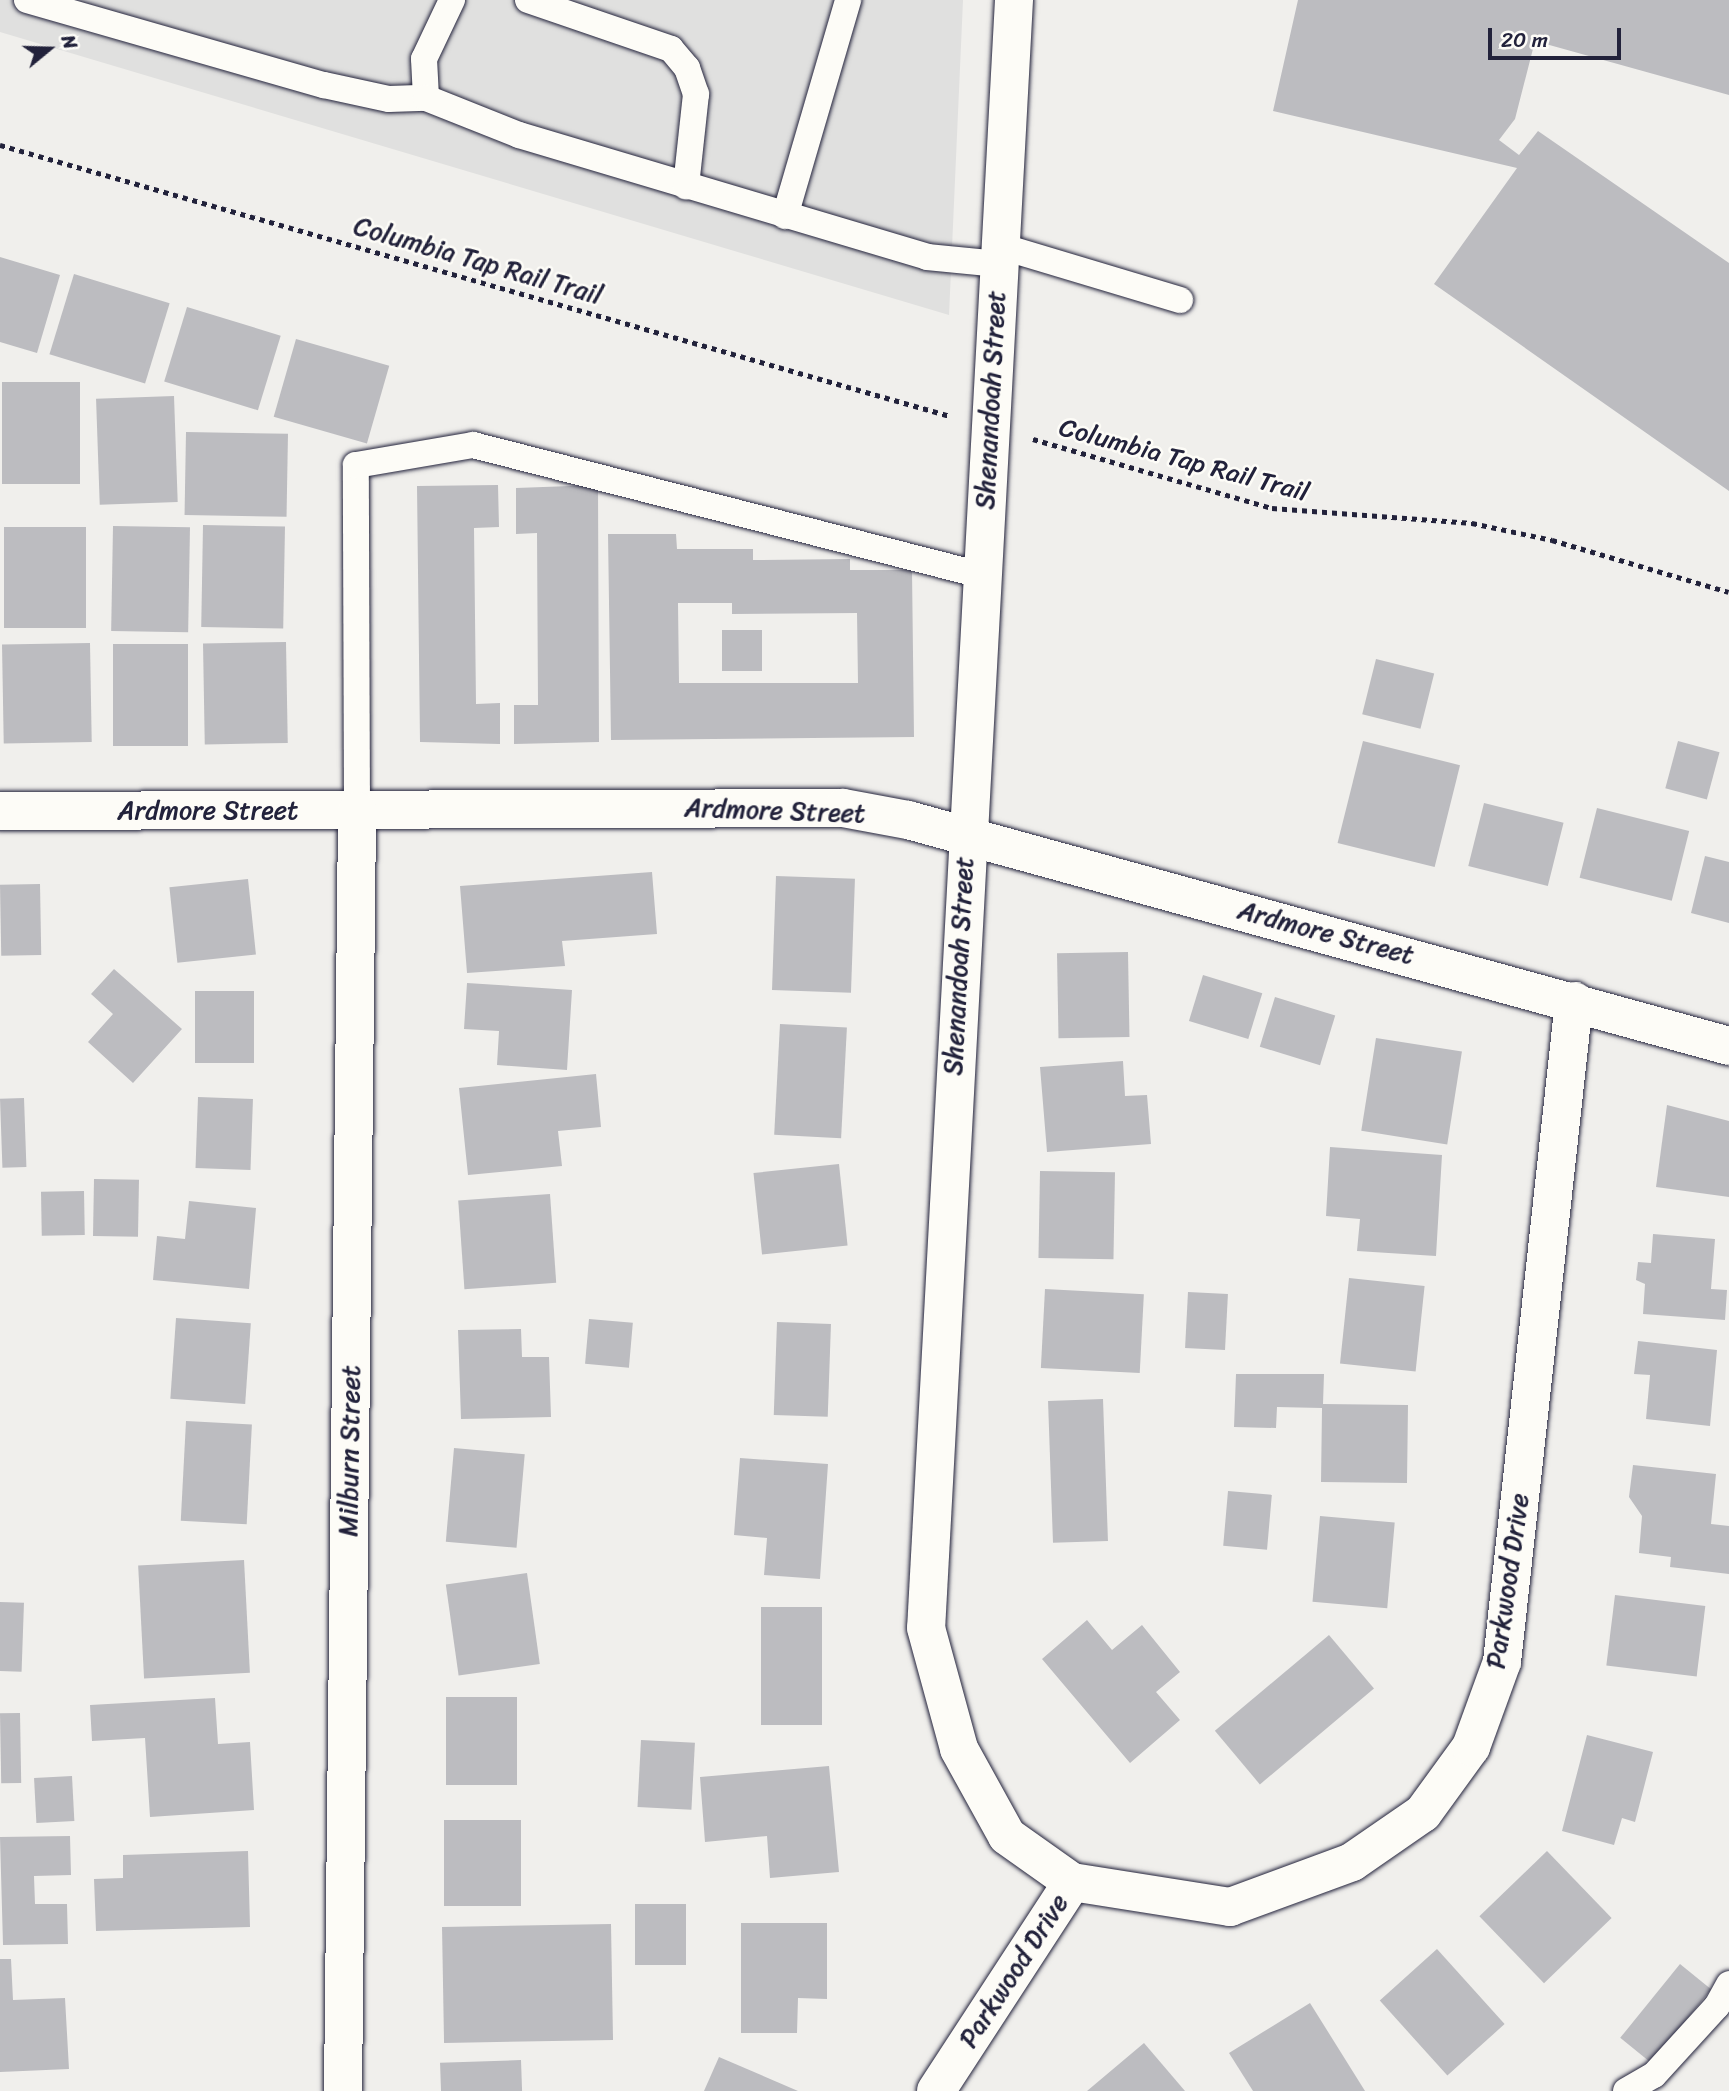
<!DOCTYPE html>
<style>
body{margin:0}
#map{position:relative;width:1729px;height:2091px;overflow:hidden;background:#f0efec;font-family:Sriracha,sans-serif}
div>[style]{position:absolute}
.built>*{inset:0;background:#e0e0df}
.building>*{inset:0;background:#bcbcc0;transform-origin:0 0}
.path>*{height:4.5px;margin-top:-2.25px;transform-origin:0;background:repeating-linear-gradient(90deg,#22223b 0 5px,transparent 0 10px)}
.roads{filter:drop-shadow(0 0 2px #22223b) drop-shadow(0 0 2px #22223b)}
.lane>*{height:26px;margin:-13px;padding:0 13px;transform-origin:13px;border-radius:13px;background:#fdfcf7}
.street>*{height:38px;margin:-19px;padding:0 19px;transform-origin:19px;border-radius:19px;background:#fdfcf7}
span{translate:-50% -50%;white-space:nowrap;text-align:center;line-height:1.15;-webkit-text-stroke:5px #fdfcf7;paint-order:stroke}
.street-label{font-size:26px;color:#22223b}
.north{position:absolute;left:14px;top:14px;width:70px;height:70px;-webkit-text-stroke:5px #fdfcf7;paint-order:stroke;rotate:71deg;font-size:19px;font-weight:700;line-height:28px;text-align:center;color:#22223b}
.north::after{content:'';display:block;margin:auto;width:24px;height:32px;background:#22223b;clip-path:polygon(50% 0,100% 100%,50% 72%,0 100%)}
.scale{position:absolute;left:1488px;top:28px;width:133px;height:32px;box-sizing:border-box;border:4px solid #22223b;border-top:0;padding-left:9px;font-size:21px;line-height:24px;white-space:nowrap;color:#22223b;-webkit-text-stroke:5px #fdfcf7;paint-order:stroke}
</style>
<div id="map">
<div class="built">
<div style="clip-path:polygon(0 0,963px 0,949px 315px,0 32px)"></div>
</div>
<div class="building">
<div style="clip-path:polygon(1298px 0,1729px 0,1729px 95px,1535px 41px,1515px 119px,1499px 140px,1519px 155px,1538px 131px,1729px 263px,1729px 491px,1434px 284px,1517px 168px,1273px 111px)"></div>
<div style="clip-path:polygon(0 257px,60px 275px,37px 353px,0 342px)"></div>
<div style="left:74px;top:274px;width:100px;height:84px;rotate:17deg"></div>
<div style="left:187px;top:307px;width:98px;height:78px;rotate:17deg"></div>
<div style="left:296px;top:339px;width:97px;height:81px;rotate:16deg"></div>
<div style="left:2px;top:382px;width:78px;height:102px"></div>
<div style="left:174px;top:396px;width:106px;height:78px;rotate:88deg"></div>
<div style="left:186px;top:432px;width:102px;height:83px;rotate:1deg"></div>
<div style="clip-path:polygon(498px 485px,499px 527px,474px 528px,476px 704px,500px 703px,500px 744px,420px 742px,417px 486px)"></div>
<div style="clip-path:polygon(598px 485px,599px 742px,514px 744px,514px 705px,538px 705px,537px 533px,516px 534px,516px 488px)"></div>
<div style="left:203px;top:525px;width:82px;height:102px;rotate:1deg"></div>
<div style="left:113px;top:526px;width:77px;height:105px;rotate:1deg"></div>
<div style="left:4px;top:527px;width:82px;height:101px"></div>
<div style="clip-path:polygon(evenodd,608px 534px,676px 534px,677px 549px,753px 549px,753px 560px,850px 559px,850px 570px,912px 570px,914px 737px,611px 740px,608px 534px,678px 603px,732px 603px,732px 614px,857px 613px,858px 683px,679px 683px,678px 603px)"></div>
<div style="left:722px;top:630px;width:40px;height:41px"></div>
<div style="left:286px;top:642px;width:101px;height:83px;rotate:89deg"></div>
<div style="left:90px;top:643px;width:99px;height:88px;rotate:89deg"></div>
<div style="left:113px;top:644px;width:75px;height:102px"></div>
<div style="left:1376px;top:659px;width:60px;height:57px;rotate:14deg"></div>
<div style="left:1363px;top:741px;width:100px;height:105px;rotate:14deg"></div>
<div style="left:1678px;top:741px;width:43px;height:49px;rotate:15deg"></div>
<div style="left:1484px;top:803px;width:82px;height:65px;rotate:14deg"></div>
<div style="left:1597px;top:808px;width:95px;height:72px;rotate:14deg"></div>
<div style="clip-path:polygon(1705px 856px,1729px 862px,1729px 923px,1691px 913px)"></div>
<div style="clip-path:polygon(652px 872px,657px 934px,562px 941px,565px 966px,467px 973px,460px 886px)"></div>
<div style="left:776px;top:876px;width:79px;height:114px;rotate:2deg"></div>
<div style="left:248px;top:879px;width:76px;height:79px;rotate:84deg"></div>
<div style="left:40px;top:884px;width:71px;height:40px;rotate:89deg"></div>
<div style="left:1128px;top:952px;width:85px;height:71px;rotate:89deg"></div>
<div style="clip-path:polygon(114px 969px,182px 1029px,133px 1083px,88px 1042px,113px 1014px,91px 994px)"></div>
<div style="left:1203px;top:975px;width:62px;height:48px;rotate:17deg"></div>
<div style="clip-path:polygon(467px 983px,572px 990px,567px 1070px,497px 1065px,499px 1031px,464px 1029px)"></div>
<div style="left:195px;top:991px;width:59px;height:72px"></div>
<div style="left:1275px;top:997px;width:63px;height:52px;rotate:17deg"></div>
<div style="left:780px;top:1024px;width:67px;height:111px;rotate:3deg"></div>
<div style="left:1376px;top:1038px;width:87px;height:94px;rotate:9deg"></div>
<div style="clip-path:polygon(1123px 1061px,1125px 1096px,1147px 1095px,1151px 1144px,1047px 1152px,1040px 1067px)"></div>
<div style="clip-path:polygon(596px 1074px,601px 1127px,558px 1131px,562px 1166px,468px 1175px,459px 1088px)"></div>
<div style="left:198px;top:1097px;width:55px;height:71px;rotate:2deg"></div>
<div style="left:24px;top:1098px;width:69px;height:24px;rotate:88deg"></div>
<div style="clip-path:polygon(1667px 1105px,1729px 1121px,1729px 1197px,1656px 1187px)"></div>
<div style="clip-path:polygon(1330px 1147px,1442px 1155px,1436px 1256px,1357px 1251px,1360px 1219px,1326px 1216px)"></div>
<div style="left:839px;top:1164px;width:82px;height:86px;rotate:84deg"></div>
<div style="left:1040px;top:1171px;width:75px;height:87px;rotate:1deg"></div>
<div style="left:94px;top:1179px;width:45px;height:57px;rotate:1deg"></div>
<div style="left:84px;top:1191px;width:44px;height:43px;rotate:89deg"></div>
<div style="left:550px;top:1194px;width:89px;height:92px;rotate:86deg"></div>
<div style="clip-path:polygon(189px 1201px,256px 1208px,249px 1289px,153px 1280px,157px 1236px,185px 1239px)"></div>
<div style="clip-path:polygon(1653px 1234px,1715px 1239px,1711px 1289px,1727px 1290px,1725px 1320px,1643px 1314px,1645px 1284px,1636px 1280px,1638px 1262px,1651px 1263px)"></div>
<div style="left:1349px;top:1278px;width:76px;height:86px;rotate:6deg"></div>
<div style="left:1045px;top:1289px;width:99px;height:79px;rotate:3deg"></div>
<div style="left:1188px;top:1292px;width:40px;height:56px;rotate:3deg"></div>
<div style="left:176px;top:1318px;width:75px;height:81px;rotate:4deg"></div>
<div style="left:589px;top:1319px;width:44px;height:45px;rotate:5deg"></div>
<div style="left:777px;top:1322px;width:54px;height:93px;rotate:2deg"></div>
<div style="clip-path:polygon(521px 1329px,522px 1357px,549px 1357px,551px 1417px,461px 1419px,458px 1330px)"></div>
<div style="clip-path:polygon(1638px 1341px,1717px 1350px,1710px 1426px,1646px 1419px,1650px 1375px,1634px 1374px)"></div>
<div style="clip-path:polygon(1236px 1374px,1324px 1374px,1323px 1404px,1408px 1405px,1407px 1483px,1321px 1482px,1322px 1408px,1277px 1407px,1276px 1428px,1234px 1427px)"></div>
<div style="left:1103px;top:1399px;width:142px;height:55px;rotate:88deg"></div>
<div style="left:186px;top:1421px;width:66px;height:100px;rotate:3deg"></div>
<div style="left:454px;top:1448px;width:71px;height:94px;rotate:5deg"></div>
<div style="clip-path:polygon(740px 1458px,828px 1464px,820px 1579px,764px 1575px,767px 1538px,734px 1535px)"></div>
<div style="clip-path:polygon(1633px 1465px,1716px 1474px,1711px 1524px,1729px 1526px,1729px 1574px,1670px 1567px,1671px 1557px,1639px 1553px,1642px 1516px,1629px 1497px)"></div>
<div style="left:1228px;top:1491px;width:44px;height:55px;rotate:5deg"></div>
<div style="left:1320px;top:1516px;width:75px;height:86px;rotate:5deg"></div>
<div style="left:244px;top:1560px;width:113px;height:106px;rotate:87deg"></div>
<div style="left:527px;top:1573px;width:92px;height:82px;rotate:82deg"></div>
<div style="left:1615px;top:1595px;width:91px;height:71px;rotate:7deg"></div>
<div style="left:0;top:1602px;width:24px;height:69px;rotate:2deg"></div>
<div style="left:761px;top:1607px;width:61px;height:118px"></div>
<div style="clip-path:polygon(1087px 1620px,1112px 1650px,1142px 1625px,1180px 1672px,1156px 1692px,1180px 1720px,1130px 1763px,1042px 1659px)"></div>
<div style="left:1329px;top:1635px;width:70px;height:149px;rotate:50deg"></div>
<div style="left:446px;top:1697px;width:71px;height:88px"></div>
<div style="clip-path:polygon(215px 1698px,218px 1744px,250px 1742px,254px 1810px,150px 1817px,145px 1738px,92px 1741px,90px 1705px)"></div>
<div style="left:20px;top:1713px;width:70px;height:20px;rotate:89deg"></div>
<div style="clip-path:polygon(1587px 1735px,1653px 1752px,1635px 1822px,1622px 1818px,1614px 1845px,1562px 1831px)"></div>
<div style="left:641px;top:1740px;width:54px;height:67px;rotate:3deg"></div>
<div style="clip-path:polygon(829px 1766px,839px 1872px,770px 1878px,767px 1836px,705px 1842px,700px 1777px)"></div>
<div style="left:72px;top:1776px;width:45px;height:38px;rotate:87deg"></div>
<div style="left:444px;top:1820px;width:77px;height:86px"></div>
<div style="clip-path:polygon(70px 1836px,71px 1875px,34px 1876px,35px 1904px,67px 1904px,68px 1944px,3px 1945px,0 1837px)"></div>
<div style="clip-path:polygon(248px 1851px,250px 1927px,96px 1931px,94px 1879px,123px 1878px,123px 1855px)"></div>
<div style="left:1547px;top:1851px;width:93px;height:94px;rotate:46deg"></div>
<div style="left:635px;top:1904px;width:51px;height:61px"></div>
<div style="clip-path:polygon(741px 1923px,827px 1923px,827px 1999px,798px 1998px,797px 2033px,741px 2033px)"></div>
<div style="left:611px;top:1924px;width:116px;height:169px;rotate:89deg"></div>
<div style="left:1437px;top:1949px;width:101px;height:77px;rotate:48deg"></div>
<div style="clip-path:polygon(0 1959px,11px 1959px,13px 2000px,65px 1998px,69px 2069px,0 2072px)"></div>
<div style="left:1680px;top:1964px;width:40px;height:95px;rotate:39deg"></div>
<div style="clip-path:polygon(1310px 2003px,1365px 2091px,1253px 2091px,1229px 2053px)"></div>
<div style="clip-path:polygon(1144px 2043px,1185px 2091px,1087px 2091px)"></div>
<div style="clip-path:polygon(719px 2057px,798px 2091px,704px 2091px)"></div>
<div style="left:521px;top:2060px;width:31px;height:81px;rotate:88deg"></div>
</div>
<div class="path">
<div style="left:0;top:145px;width:988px;rotate:15.92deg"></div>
<div style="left:1033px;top:439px;width:249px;rotate:16.1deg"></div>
<div style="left:1272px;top:508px;width:201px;rotate:4.3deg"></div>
<div style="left:1472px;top:523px;width:82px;rotate:12deg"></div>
<div style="left:1552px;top:540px;width:184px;rotate:16.4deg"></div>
</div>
<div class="roads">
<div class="lane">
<div style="left:27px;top:0;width:309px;rotate:16deg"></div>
<div style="left:324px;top:85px;width:66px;rotate:12.2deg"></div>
<div style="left:389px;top:99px;width:37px;rotate:-2deg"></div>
<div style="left:452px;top:0;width:65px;rotate:115.4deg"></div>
<div style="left:424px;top:59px;width:39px;rotate:87deg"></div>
<div style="left:426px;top:98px;width:100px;rotate:21.7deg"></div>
<div style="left:519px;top:135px;width:426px;rotate:16.6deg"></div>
<div style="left:927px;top:257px;width:72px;rotate:5.6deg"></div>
<div style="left:528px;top:0;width:151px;rotate:18.9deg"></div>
<div style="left:671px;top:49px;width:25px;rotate:50deg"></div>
<div style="left:687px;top:68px;width:28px;rotate:71deg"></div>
<div style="left:696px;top:94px;width:93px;rotate:96.2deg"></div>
<div style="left:785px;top:216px;width:225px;rotate:-73.7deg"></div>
<div style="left:1000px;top:246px;width:188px;rotate:16.7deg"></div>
<div style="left:357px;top:811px;width:346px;rotate:-90.2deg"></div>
<div style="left:356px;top:465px;width:119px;rotate:-9.7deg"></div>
<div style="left:473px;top:445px;width:524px;rotate:14.35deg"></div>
<div style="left:1626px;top:2091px;width:32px;rotate:-30deg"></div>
<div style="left:1654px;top:2075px;width:93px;rotate:-47.6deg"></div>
<div style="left:1717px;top:2006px;width:25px;rotate:-61deg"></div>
</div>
<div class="street">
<div style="left:1014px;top:0;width:1630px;rotate:93.09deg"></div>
<div style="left:926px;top:1628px;width:125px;rotate:74.7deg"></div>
<div style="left:959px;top:1749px;width:99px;rotate:61.1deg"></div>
<div style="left:1007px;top:1836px;width:80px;rotate:35.3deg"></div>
<div style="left:0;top:811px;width:843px;rotate:-0.2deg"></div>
<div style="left:843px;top:808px;width:66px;rotate:10.5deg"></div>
<div style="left:908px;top:820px;width:852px;rotate:15.39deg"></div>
<div style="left:343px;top:2091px;width:1280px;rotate:-89.37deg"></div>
<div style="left:936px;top:2091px;width:249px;rotate:-56.9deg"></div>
<div style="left:1072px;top:1882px;width:160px;rotate:9deg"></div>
<div style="left:1230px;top:1907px;width:130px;rotate:-20.2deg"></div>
<div style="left:1352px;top:1862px;width:86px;rotate:-34.6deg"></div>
<div style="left:1423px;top:1813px;width:82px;rotate:-54deg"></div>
<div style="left:1471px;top:1747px;width:90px;rotate:-70deg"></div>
<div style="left:1502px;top:1662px;width:665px;rotate:-83.78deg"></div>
</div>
</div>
<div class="street-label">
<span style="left:478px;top:261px;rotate:16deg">Columbia Tap Rail Trail</span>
<span style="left:991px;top:400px;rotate:-87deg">Shenandoah Street</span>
<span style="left:1184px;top:460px;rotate:15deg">Columbia Tap Rail Trail</span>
<span style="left:208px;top:811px">Ardmore Street</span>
<span style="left:775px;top:811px;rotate:2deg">Ardmore Street</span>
<span style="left:1326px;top:933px;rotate:15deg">Ardmore Street</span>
<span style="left:959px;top:966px;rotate:-87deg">Shenandoah Street</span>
<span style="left:350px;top:1451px;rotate:-89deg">Milburn Street</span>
<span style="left:1508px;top:1581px;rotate:-82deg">Parkwood Drive</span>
<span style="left:1014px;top:1971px;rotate:-57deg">Parkwood Drive</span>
</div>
<div class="north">N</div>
<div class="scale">20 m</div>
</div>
